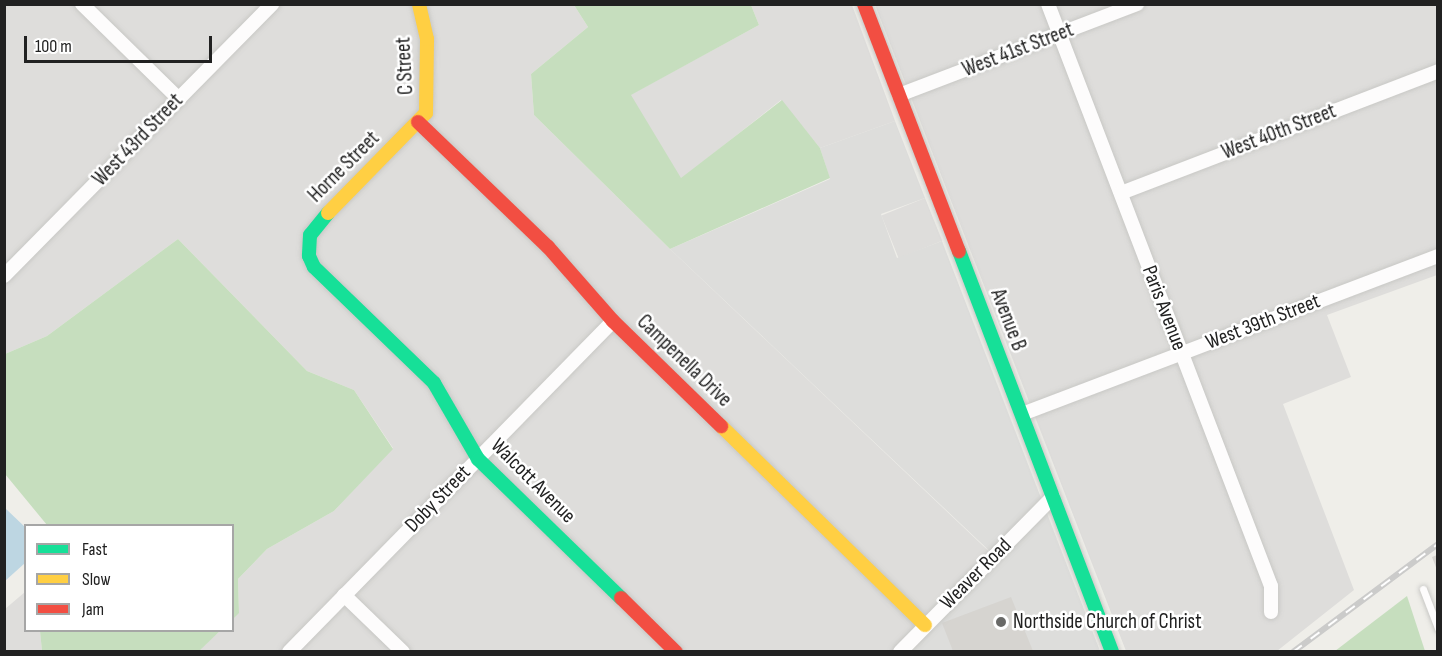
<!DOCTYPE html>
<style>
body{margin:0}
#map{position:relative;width:1442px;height:656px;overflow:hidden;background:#efeee9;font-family:"Sofia Sans Condensed",sans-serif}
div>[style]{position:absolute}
.residential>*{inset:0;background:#dedddb;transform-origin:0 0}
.religious>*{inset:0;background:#dddddb}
.forest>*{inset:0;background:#c6debe}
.water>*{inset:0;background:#bdd6e2}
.building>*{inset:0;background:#d6d4d0}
.roads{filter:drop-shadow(0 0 2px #c8c8c5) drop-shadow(0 0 2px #c8c8c5)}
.lane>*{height:7px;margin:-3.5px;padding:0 3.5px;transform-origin:3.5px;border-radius:3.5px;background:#fdfcfc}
.street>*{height:14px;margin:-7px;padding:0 7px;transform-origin:7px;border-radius:7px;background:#fdfcfc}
.fast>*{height:14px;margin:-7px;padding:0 7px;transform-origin:7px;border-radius:7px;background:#16e098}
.slow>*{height:14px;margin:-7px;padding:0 7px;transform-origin:7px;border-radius:7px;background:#ffcf43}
.jam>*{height:14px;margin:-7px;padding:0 7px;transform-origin:7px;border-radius:7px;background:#f24e42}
.rail>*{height:6px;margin-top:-3px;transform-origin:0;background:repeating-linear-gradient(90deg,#fff 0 11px,#cbcbca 0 22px);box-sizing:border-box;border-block:2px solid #cbcbca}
.dots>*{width:16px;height:16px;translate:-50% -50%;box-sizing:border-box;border:3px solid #fff;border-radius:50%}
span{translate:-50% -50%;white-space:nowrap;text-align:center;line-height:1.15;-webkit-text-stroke:5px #fff;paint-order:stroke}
.street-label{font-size:21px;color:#212121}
.poi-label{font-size:21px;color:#212121}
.left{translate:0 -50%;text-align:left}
.frame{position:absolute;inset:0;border:6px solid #212121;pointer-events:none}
.legend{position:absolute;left:24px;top:524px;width:210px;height:108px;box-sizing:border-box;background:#fff;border:2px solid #a6a6a6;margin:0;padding:8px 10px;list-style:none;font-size:18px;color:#212121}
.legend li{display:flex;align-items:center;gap:12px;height:30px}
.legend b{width:30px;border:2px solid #a6a6a6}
.scale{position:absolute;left:24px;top:36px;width:188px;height:27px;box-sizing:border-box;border:3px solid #212121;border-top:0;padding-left:8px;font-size:18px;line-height:21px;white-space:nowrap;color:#212121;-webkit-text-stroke:4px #fff;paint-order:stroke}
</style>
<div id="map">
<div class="residential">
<div style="clip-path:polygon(5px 5px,574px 5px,588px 27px,531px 74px,534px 115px,670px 249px,998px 560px,908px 651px,198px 651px,220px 631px,232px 630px,233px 619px,239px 612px,238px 579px,267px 549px,334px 511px,393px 448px,354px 390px,307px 371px,178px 239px,47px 336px,5px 354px)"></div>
<div style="clip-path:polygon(751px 5px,852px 5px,895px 121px,820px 148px,781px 100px,681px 179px,630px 95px,759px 25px)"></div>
<div style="clip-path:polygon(875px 5px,1437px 5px,1437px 275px,1327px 315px,1351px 377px,1283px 404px,1354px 590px,1277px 651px,1126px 651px)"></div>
<div style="left:925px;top:198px;width:46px;height:47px;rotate:68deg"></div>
<div style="clip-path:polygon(25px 592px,26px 630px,40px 631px,42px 651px,5px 651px,5px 609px)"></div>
</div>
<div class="religious">
<div style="clip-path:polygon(895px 121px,925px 198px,881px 214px,897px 258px,942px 241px,1100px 651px,908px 651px,998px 559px,670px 249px,830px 179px,820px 148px)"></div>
</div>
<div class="forest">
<div style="clip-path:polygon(574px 5px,751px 5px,759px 25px,631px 95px,681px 178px,782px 100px,820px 148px,830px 178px,670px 249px,534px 115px,531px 74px,588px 27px)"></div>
<div style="clip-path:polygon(178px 239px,307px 371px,354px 390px,393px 449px,334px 511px,267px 549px,238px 579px,239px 613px,233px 619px,232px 526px,47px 525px,5px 474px,5px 354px,47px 336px)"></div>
<div style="clip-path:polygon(1407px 596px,1425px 651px,1335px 651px)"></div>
<div style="clip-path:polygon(40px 631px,40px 630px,220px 631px,198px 652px,42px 651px)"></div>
</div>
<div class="water">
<div style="clip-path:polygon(5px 508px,26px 528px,25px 563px,5px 581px)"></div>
</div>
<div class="building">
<div style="clip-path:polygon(1437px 555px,1437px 570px,1432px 557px)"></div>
<div style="clip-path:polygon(1011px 597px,1033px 651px,953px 651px,942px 623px)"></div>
</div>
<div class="roads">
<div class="lane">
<div style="left:1423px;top:589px;width:42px;rotate:69deg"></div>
</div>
<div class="street">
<div style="left:82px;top:4px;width:136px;rotate:44.4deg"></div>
<div style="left:1048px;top:4px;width:623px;rotate:69.04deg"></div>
<div style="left:1271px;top:586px;width:26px;rotate:90deg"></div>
<div style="left:899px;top:95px;width:255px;rotate:-20.9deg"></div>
<div style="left:1121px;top:193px;width:340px;rotate:-21deg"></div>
<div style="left:4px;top:276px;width:382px;rotate:-45.4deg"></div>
<div style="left:1022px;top:414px;width:445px;rotate:-20.8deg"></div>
<div style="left:344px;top:595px;width:82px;rotate:44deg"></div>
<div style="left:289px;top:652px;width:463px;rotate:-45.6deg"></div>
<div style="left:900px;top:652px;width:218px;rotate:-45.4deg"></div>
</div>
<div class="fast">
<div style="left:328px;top:213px;width:28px;rotate:129deg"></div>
<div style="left:310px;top:235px;width:21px;rotate:93deg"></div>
<div style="left:309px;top:256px;width:12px;rotate:66deg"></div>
<div style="left:314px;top:267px;width:167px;rotate:44deg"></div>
<div style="left:434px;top:383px;width:88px;rotate:59.9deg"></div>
<div style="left:478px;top:459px;width:199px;rotate:44.2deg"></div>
<div style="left:959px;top:251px;width:429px;rotate:69.1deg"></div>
</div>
<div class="slow">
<div style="left:328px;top:213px;width:140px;rotate:-45.6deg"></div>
<div style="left:426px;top:113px;width:74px;rotate:-89.2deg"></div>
<div style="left:427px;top:39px;width:36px;rotate:-103deg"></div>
<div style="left:721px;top:426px;width:285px;rotate:44.3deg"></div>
</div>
<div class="jam">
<div style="left:864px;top:4px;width:265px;rotate:69deg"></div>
<div style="left:418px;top:122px;width:180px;rotate:43.9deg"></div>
<div style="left:548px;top:247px;width:98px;rotate:48.7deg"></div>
<div style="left:613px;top:321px;width:151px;rotate:44.2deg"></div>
<div style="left:621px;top:598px;width:77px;rotate:44.5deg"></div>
</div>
</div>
<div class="rail">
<div style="left:1293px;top:652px;width:181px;rotate:-36.7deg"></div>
</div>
<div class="dots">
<div style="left:1001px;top:622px;background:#696967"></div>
</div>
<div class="street-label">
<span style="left:1018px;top:50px;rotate:-21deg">West 41st Street</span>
<span style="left:405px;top:66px;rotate:-93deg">C Street</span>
<span style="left:1279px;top:132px;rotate:-21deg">West 40th Street</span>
<span style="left:138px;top:140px;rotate:-46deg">West 43rd Street</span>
<span style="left:344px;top:167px;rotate:-45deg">Horne Street</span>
<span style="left:1164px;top:308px;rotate:69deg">Paris Avenue</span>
<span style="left:1008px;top:320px;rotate:69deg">Avenue B</span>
<span style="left:1263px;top:322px;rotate:-21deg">West 39th Street</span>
<span style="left:684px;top:361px;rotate:44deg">Campenella Drive</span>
<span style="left:533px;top:481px;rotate:45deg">Walcott Avenue</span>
<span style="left:438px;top:499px;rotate:-46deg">Doby Street</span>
<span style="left:976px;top:574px;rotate:-45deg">Weaver Road</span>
</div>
<div class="poi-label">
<span class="left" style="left:1013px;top:622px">Northside Church of Christ</span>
</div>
<div class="frame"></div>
<ul class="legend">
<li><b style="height:8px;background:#16e098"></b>Fast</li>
<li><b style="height:8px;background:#ffcf43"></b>Slow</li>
<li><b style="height:8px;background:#f24e42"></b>Jam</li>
</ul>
<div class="scale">100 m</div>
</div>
